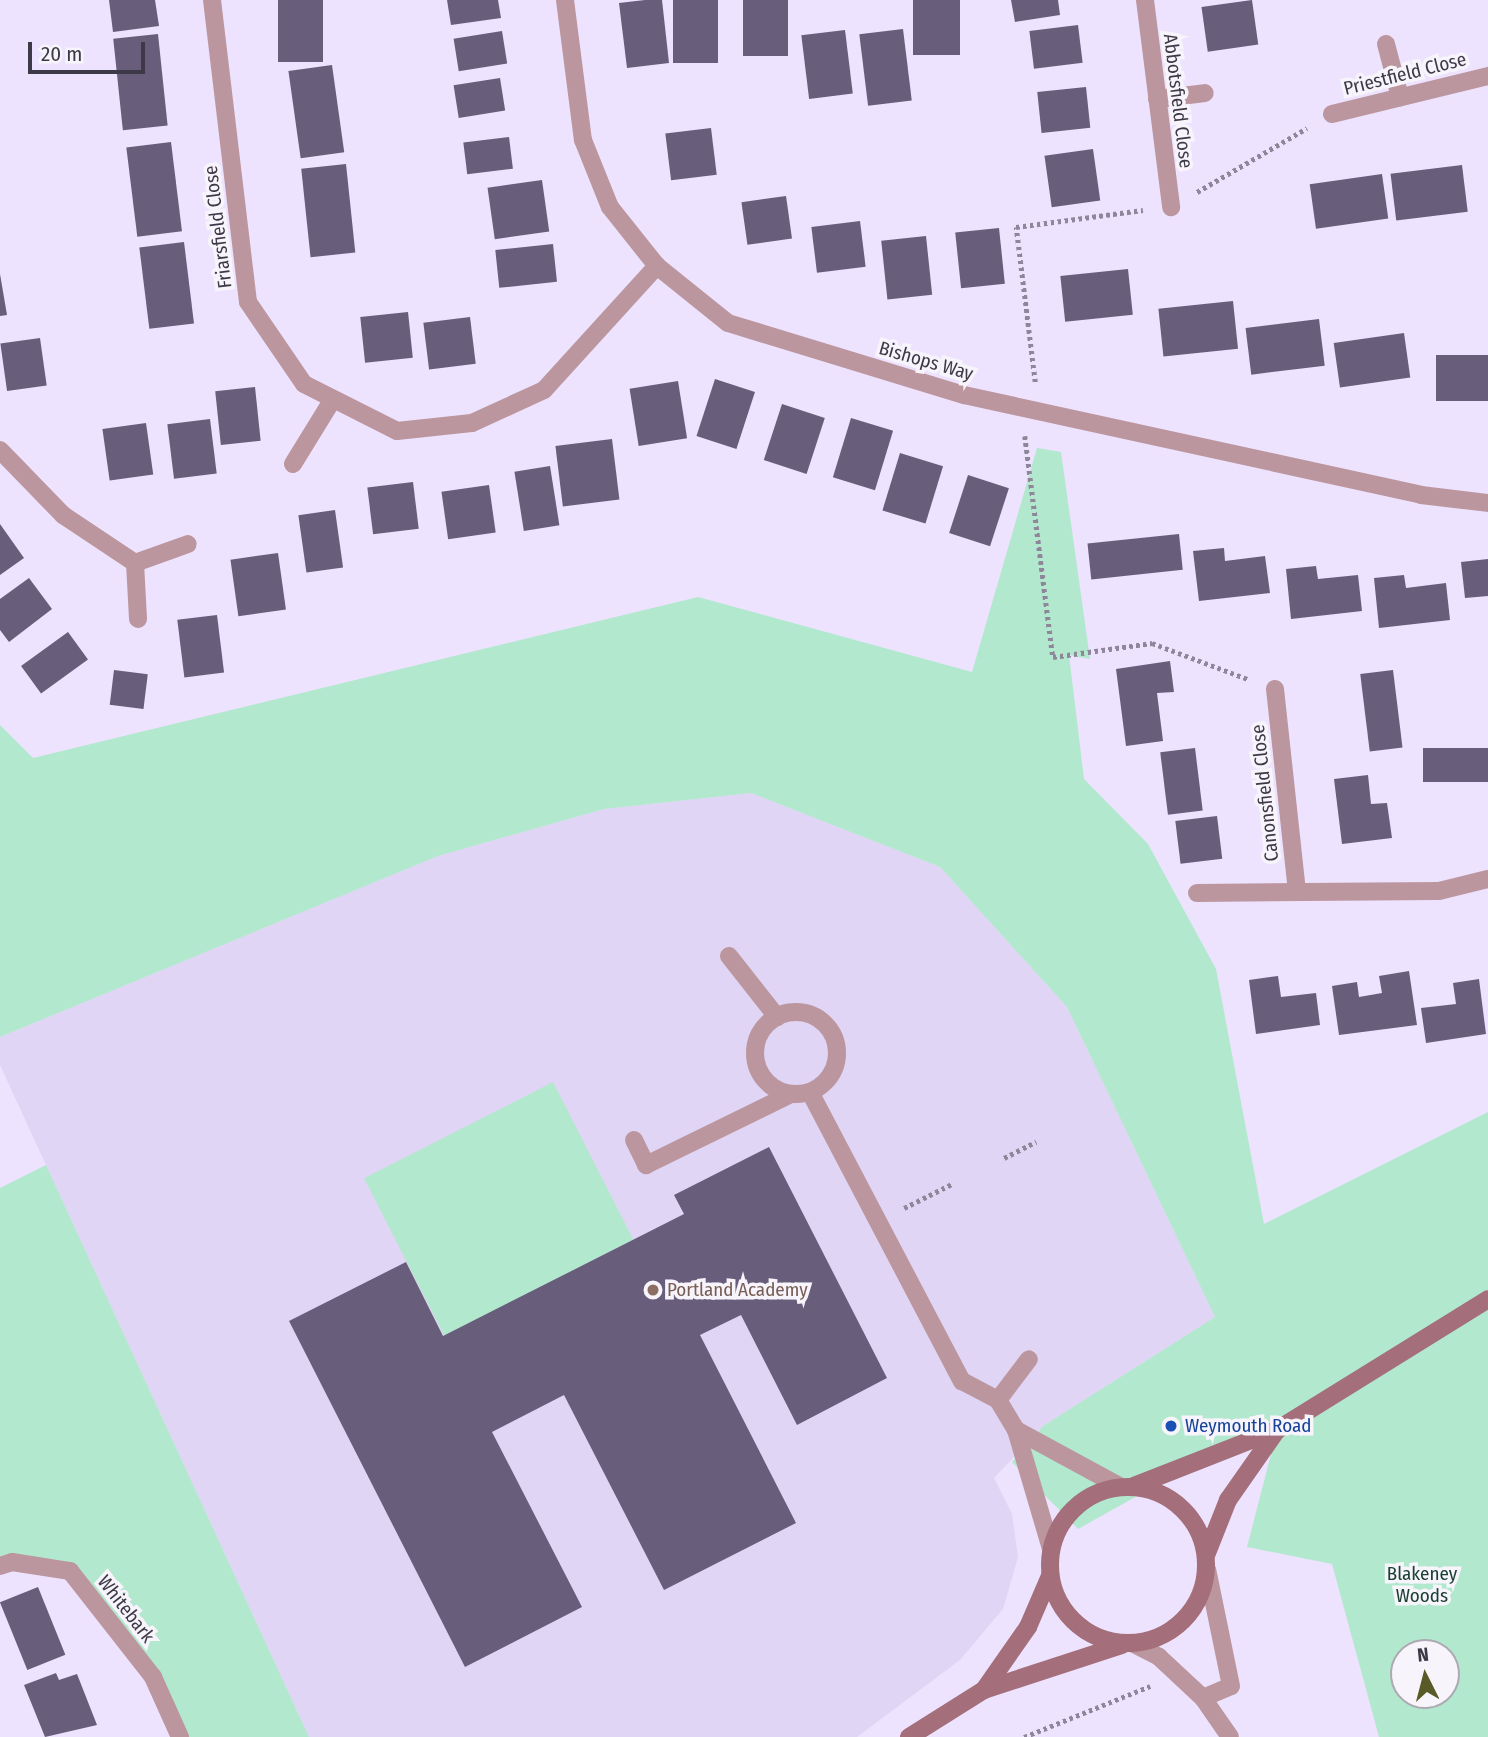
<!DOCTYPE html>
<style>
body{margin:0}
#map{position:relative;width:1488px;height:1737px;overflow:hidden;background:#ede3fe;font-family:"Fira Sans Condensed",sans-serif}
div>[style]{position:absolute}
.built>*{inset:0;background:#e0d5f4}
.green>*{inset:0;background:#b2e8cd;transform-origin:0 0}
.building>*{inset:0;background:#685d7a;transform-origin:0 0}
.path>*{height:4.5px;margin-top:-2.25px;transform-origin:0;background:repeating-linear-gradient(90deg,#8e879a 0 3.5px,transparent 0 7px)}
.lane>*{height:18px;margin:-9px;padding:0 9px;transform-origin:9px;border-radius:9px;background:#bc969e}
.lane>.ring{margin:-9px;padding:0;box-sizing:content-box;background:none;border:18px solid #bc969e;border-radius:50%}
.street>*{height:18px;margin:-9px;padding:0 9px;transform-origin:9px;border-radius:9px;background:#bc969e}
.secondary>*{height:18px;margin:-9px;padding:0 9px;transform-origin:9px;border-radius:9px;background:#a46e7a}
.secondary>.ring{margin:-9px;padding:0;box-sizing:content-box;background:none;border:18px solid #a46e7a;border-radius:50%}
.dots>*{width:19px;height:19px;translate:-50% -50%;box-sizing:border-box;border:4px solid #f7f4fb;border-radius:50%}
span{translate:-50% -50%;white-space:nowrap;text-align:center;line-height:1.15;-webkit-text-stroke:7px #f7f4fb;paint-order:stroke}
.street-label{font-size:19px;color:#3e3946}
.education-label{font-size:19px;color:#785e54}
.left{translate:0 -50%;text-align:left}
.transit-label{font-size:19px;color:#164399}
.park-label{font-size:19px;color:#1a4030}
.north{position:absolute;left:1390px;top:1639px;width:70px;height:70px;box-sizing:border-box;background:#f7f4fb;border:2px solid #ada9b3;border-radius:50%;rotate:354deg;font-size:19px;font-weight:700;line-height:28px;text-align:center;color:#3e3946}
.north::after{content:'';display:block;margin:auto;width:24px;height:32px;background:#595a27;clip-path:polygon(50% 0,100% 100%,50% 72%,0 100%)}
.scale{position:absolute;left:28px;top:42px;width:117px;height:32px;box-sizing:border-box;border:4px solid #3e3946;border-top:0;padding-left:9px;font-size:21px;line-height:24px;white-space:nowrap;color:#3e3946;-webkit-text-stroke:5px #f7f4fb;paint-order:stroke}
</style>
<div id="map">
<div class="built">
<div style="clip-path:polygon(751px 793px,940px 867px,1067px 1007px,1215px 1317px,1043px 1426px,994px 1478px,1012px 1514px,1018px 1557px,1003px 1609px,960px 1660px,857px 1737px,309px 1737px,0 1065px,0 1037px,438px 856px,604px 809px)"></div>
</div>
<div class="green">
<div style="clip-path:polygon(evenodd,1037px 448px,1061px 452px,1090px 659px,1069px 655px,1084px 779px,1148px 844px,1216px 969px,1264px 1224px,1488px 1112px,1488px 1737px,1379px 1737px,1332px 1564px,1247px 1547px,1277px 1431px,1223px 1448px,1078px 1529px,1012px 1462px,1043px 1426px,1215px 1317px,1067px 1007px,940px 867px,751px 793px,604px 809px,438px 856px,0 1037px,0 725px,33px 758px,698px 597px,972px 672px,1037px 448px,1404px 1653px,1446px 1653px,1446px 1695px,1404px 1695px,1404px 1653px)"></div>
<div style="left:553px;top:1082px;width:177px;height:212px;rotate:63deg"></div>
<div style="clip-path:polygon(46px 1165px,309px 1737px,180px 1737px,153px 1677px,70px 1571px,0 1566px,0 1188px)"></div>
</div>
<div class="building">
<div style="clip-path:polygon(109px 0,155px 0,159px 26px,113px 32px)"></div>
<div style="left:278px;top:0;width:45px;height:62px"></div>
<div style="clip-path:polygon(447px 0,498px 0,501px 18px,451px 25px)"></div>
<div style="clip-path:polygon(645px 0,662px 0,669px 63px,627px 68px,619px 3px)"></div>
<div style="left:673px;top:0;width:45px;height:63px"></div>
<div style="left:743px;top:0;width:45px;height:56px"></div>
<div style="left:913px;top:0;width:47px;height:55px"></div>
<div style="clip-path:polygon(1011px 0,1058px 0,1060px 15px,1015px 22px)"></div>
<div style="left:1252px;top:0;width:45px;height:51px;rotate:82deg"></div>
<div style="left:1078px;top:25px;width:38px;height:49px;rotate:83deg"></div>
<div style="left:903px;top:29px;width:72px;height:44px;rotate:83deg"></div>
<div style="left:845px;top:30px;width:64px;height:44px;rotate:83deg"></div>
<div style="left:502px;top:31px;width:33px;height:49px;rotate:81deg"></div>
<div style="left:158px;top:34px;width:92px;height:45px;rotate:84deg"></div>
<div style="left:332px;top:65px;width:88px;height:44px;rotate:82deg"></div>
<div style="left:500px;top:78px;width:33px;height:47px;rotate:81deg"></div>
<div style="left:1086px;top:87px;width:41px;height:49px;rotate:84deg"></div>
<div style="left:711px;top:128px;width:47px;height:46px;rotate:83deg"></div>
<div style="left:509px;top:137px;width:32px;height:46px;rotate:83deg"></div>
<div style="left:171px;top:142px;width:90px;height:45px;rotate:83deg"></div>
<div style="left:1093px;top:149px;width:52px;height:49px;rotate:82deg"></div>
<div style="left:346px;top:164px;width:89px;height:45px;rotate:84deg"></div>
<div style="left:1462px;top:165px;width:47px;height:72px;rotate:83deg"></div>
<div style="left:1382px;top:174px;width:45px;height:73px;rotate:82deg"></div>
<div style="left:542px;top:180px;width:52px;height:55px;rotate:82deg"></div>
<div style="left:786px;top:196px;width:43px;height:45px;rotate:82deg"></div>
<div style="left:860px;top:221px;width:46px;height:49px;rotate:83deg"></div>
<div style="left:999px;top:228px;width:56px;height:44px;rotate:84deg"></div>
<div style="left:926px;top:236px;width:59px;height:45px;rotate:84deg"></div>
<div style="left:184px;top:242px;width:82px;height:45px;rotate:83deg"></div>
<div style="left:553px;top:244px;width:38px;height:58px;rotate:84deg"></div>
<div style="left:1128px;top:269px;width:46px;height:68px;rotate:84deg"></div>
<div style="clip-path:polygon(0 274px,7px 315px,0 316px)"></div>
<div style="left:1233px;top:301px;width:48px;height:75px;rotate:84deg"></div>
<div style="left:408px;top:312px;width:46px;height:48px;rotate:84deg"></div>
<div style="left:470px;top:317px;width:47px;height:47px;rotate:83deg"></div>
<div style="left:1319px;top:319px;width:47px;height:74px;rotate:83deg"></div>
<div style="left:1404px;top:333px;width:45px;height:71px;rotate:82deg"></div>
<div style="left:40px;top:338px;width:48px;height:40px;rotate:82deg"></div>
<div style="left:1488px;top:355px;width:46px;height:52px;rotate:90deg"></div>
<div style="left:715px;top:379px;width:42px;height:60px;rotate:18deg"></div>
<div style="left:678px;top:381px;width:58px;height:49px;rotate:81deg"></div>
<div style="left:255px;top:387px;width:54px;height:40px;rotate:84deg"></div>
<div style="left:782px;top:404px;width:45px;height:59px;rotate:18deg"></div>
<div style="left:851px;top:418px;width:44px;height:62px;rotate:17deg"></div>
<div style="left:210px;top:419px;width:55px;height:43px;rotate:83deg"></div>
<div style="left:146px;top:423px;width:52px;height:44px;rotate:82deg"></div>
<div style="left:612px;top:439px;width:61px;height:57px;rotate:83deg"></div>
<div style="left:900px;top:453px;width:45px;height:60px;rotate:17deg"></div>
<div style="left:550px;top:466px;width:60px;height:36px;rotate:81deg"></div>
<div style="left:968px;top:475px;width:43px;height:61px;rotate:18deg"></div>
<div style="left:413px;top:482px;width:47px;height:46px;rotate:83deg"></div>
<div style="left:489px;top:485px;width:48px;height:48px;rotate:82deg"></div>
<div style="left:335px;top:510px;width:58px;height:37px;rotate:82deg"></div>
<div style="clip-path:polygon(0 524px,24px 558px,0 575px)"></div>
<div style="left:1179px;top:534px;width:36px;height:92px;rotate:84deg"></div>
<div style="clip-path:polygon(1224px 548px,1225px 561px,1265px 556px,1270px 593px,1199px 601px,1193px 551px)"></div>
<div style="left:278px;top:553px;width:57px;height:48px;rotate:82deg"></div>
<div style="clip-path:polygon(1488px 559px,1488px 596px,1465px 598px,1461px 562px)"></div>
<div style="clip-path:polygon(1316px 566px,1318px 579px,1358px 575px,1362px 611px,1291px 619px,1286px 569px)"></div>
<div style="clip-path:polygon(1404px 575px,1406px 588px,1446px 583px,1450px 620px,1379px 628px,1374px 578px)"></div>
<div style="clip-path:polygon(29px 578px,52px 609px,9px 642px,0 630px,0 599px)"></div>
<div style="left:217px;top:615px;width:58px;height:40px;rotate:83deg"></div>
<div style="left:68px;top:632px;width:34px;height:58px;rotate:54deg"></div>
<div style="clip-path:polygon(1170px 661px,1174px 692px,1157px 693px,1163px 741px,1126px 746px,1116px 669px)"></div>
<div style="left:114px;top:670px;width:34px;height:35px;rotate:7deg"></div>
<div style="left:1393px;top:670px;width:78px;height:33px;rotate:83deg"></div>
<div style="left:1195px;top:748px;width:63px;height:35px;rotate:83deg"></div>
<div style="left:1488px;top:748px;width:34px;height:65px;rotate:90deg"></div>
<div style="clip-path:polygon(1368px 775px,1371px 804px,1387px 803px,1392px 838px,1342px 844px,1334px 779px)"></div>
<div style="left:1217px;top:816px;width:43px;height:42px;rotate:83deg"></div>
<div style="clip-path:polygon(1409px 971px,1417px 1025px,1339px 1035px,1332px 986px,1357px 982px,1359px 997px,1382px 993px,1379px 976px)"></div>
<div style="clip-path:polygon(1278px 976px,1281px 997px,1316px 993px,1320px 1025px,1256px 1034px,1249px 980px)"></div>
<div style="clip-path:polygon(1479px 979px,1486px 1034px,1426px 1043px,1421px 1008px,1456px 1004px,1453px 983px)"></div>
<div style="clip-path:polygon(769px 1147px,887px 1378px,797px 1425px,741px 1315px,700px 1335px,796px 1523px,664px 1590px,564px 1395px,492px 1432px,582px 1607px,465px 1667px,289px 1321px,406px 1262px,443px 1336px,684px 1214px,674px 1195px)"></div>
<div style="left:38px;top:1587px;width:73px;height:41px;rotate:68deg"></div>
<div style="clip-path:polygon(56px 1673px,59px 1680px,77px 1674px,97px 1725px,45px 1737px,24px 1685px)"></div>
</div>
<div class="path">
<div style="left:1197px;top:192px;width:127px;rotate:-30.2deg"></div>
<div style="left:1035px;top:382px;width:156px;rotate:-97deg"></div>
<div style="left:1016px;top:227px;width:128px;rotate:-7.6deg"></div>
<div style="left:1025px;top:436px;width:223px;rotate:82.8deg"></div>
<div style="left:1053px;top:657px;width:100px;rotate:-8deg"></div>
<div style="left:1152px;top:643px;width:103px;rotate:20.6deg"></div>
<div style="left:1004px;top:1158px;width:36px;rotate:-27deg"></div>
<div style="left:904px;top:1208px;width:54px;rotate:-26.6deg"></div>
<div style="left:1024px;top:1737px;width:136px;rotate:-22deg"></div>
</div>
<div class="lane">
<div style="left:729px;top:956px;width:78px;rotate:51.8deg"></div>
<div class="ring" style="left:755px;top:1012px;width:64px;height:64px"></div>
<div style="left:810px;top:1092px;width:327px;rotate:62.3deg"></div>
<div style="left:962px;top:1381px;width:41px;rotate:27.8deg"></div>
<div style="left:998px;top:1400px;width:35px;rotate:59deg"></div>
<div style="left:1016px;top:1430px;width:124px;rotate:73.6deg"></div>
<div style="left:634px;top:1140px;width:28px;rotate:64deg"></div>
<div style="left:646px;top:1165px;width:161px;rotate:-26.1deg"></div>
<div style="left:998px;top:1400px;width:51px;rotate:-52.9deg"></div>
<div style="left:1016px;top:1430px;width:119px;rotate:28.5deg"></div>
<div style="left:1134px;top:1644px;width:28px;rotate:27deg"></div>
<div style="left:1159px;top:1657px;width:60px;rotate:43deg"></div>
<div style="left:1203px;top:1698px;width:30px;rotate:-23deg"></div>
<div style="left:1231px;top:1686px;width:119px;rotate:-101.6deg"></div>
</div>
<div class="street">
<div style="left:212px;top:0;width:304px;rotate:83.2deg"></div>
<div style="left:248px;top:302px;width:99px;rotate:55.7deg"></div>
<div style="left:304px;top:384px;width:104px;rotate:26.8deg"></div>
<div style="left:397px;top:431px;width:75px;rotate:-6.1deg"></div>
<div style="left:472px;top:423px;width:79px;rotate:-24.6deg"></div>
<div style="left:544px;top:390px;width:168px;rotate:-47.7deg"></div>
<div style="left:565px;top:0;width:141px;rotate:82.7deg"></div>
<div style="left:583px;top:140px;width:72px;rotate:68.1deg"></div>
<div style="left:610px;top:207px;width:75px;rotate:51.5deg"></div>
<div style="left:657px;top:266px;width:91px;rotate:38.8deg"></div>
<div style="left:728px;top:323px;width:247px;rotate:17deg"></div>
<div style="left:964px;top:395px;width:468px;rotate:12.3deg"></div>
<div style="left:1421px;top:495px;width:67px;rotate:6.8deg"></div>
<div style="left:1145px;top:0;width:209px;rotate:82.8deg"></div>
<div style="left:1386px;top:44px;width:55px;rotate:75.2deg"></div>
<div style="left:1157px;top:99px;width:48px;rotate:-7.1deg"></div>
<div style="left:1332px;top:114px;width:161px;rotate:-13.7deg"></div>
<div style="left:0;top:450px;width:91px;rotate:45.9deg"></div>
<div style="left:63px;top:515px;width:87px;rotate:33.7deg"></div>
<div style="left:135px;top:563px;width:56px;rotate:86.9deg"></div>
<div style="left:293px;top:464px;width:76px;rotate:-58.4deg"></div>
<div style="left:135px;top:563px;width:56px;rotate:-19.7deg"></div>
<div style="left:1275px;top:689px;width:204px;rotate:83.8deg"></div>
<div style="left:1197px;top:893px;width:242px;rotate:-0.5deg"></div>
<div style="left:1439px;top:891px;width:50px;rotate:-13.8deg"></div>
<div style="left:0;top:1566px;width:13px;rotate:-18deg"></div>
<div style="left:12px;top:1562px;width:59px;rotate:8.8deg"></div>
<div style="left:70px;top:1571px;width:135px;rotate:51.9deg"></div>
<div style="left:153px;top:1677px;width:66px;rotate:65.8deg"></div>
<div style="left:1203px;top:1698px;width:47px;rotate:55.3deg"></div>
</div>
<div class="secondary">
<div style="left:1134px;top:1486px;width:154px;rotate:-21.4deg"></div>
<div style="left:1277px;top:1430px;width:248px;rotate:-31.8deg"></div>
<div class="ring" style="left:1050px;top:1487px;width:138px;height:138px"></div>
<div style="left:1207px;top:1553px;width:57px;rotate:-68.4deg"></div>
<div style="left:1228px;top:1500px;width:85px;rotate:-55deg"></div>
<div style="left:984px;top:1690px;width:77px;rotate:-55.1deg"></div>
<div style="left:1028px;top:1627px;width:56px;rotate:-66.7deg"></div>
<div style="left:909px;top:1737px;width:89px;rotate:-32.1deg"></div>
<div style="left:984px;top:1690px;width:145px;rotate:-18.1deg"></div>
</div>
<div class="dots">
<div style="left:653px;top:1290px;background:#8d6e63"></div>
<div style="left:1171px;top:1426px;background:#1a4fb4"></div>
</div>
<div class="street-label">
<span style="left:1405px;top:74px;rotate:-14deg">Priestfield Close</span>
<span style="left:1178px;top:101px;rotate:83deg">Abbotsfield Close</span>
<span style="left:218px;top:227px;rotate:-97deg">Friarsfield Close</span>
<span style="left:926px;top:361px;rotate:16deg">Bishops Way</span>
<span style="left:1265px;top:793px;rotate:-96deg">Canonsfield Close</span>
<span style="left:126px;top:1609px;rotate:52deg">Whitebark</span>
</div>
<div class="education-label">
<span class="left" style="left:667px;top:1290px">Portland Academy</span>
</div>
<div class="transit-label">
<span class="left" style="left:1185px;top:1426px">Weymouth Road</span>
</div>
<div class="park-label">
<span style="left:1422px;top:1585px">Blakeney<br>Woods</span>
</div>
<div class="north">N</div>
<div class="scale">20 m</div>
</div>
